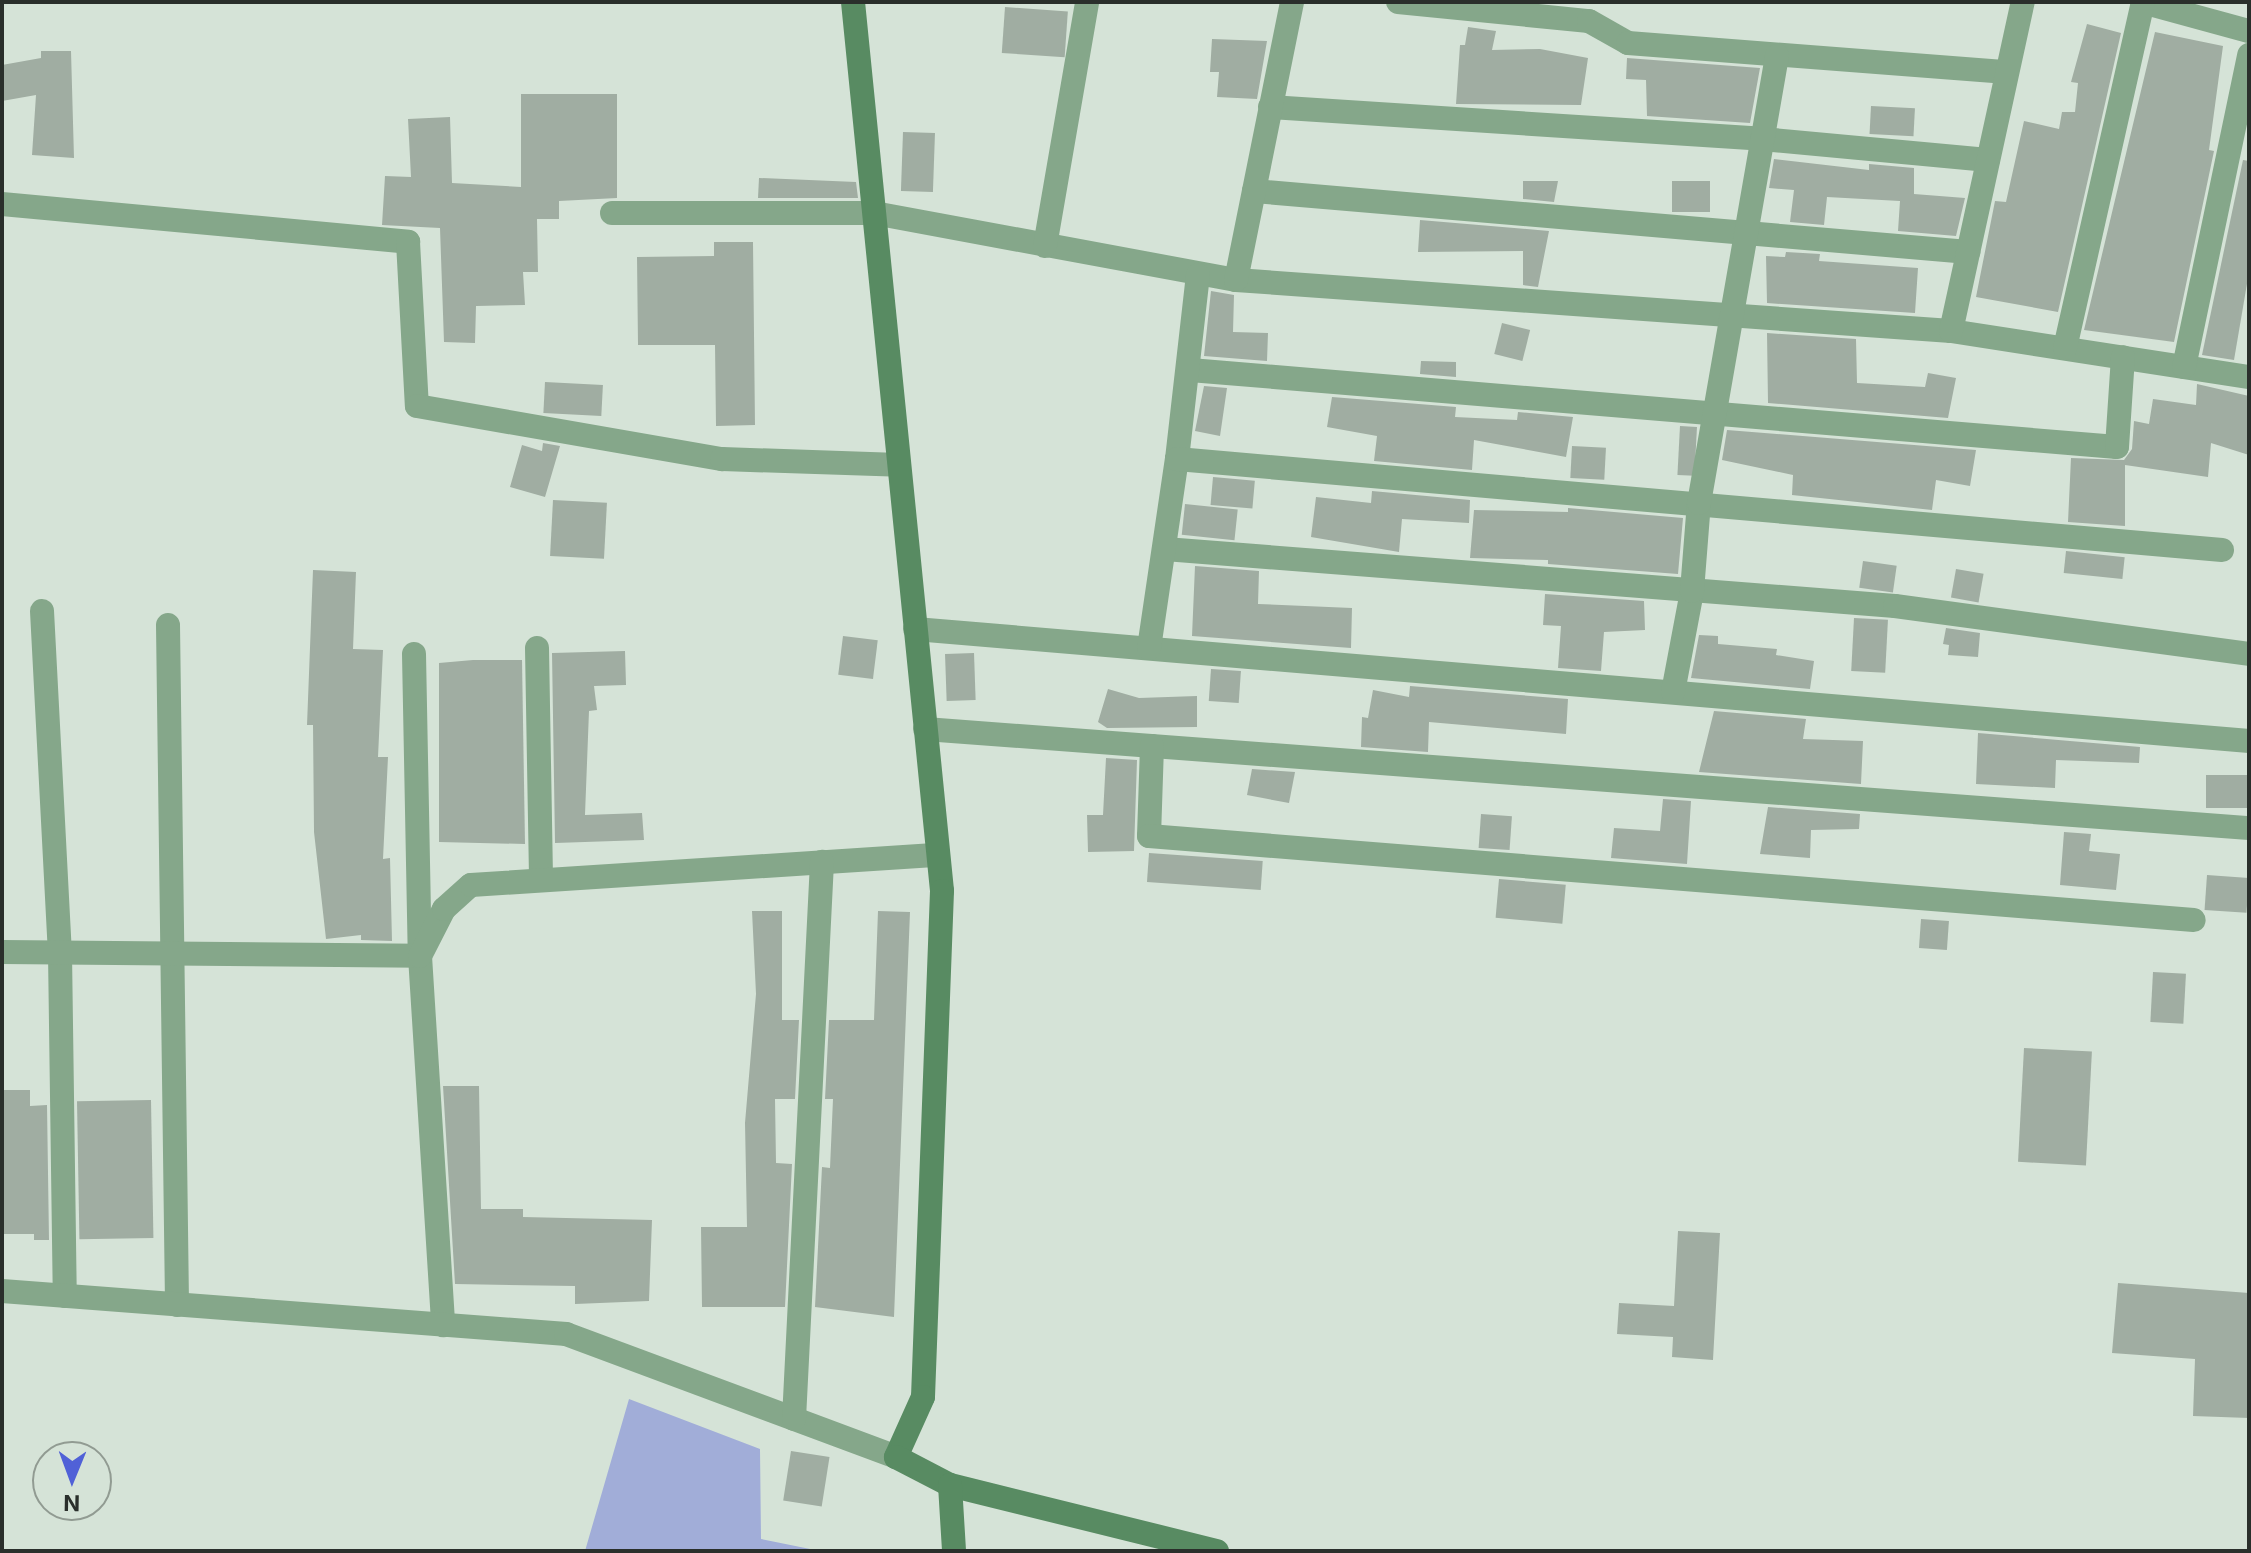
<!DOCTYPE html>
<style>
body{margin:0}
#map{position:relative;width:2251px;height:1553px;overflow:hidden;background:#d5e3d7;font-family:Inter,sans-serif}
div>[style]{position:absolute}
.water>*{inset:0;background:#a1add8}
.building>*{inset:0;background:#a0ada2;transform-origin:0 0}
.street>*{height:24px;margin:-12px;padding:0 12px;transform-origin:12px;border-radius:12px;background:#85a78a}
.secondary>*{height:24px;margin:-12px;padding:0 12px;transform-origin:12px;border-radius:12px;background:#588b62}
span{translate:-50% -50%;white-space:nowrap;text-align:center;line-height:1.15;-webkit-text-stroke:8px #d5e3d7;paint-order:stroke}
.frame{position:absolute;inset:0;border:4px solid #2a2f2b;pointer-events:none}
.north{position:absolute;left:32px;top:1441px;width:80px;height:80px;box-sizing:border-box;background:#d5e3d7;border:2px solid #919b92;border-radius:50%;rotate:181deg;font-size:22px;font-weight:700;line-height:32px;text-align:center;color:#2a2f2b}
.north::after{content:'';display:block;margin:auto;width:28px;height:36px;background:#5061d7;clip-path:polygon(50% 0,100% 100%,50% 72%,0 100%)}
</style>
<div id="map">
<div class="water">
<div style="clip-path:polygon(629px 1399px,760px 1449px,761px 1539px,820px 1551px,585px 1551px)"></div>
</div>
<div class="building">
<div style="left:1005px;top:7px;width:63px;height:46px;rotate:4deg"></div>
<div style="clip-path:polygon(2087px 24px,2121px 33px,2058px 312px,1976px 297px,1995px 201px,2006px 202px,2024px 121px,2059px 129px,2062px 112px,2075px 112px,2078px 83px,2071px 82px)"></div>
<div style="clip-path:polygon(1468px 27px,1496px 31px,1492px 50px,1540px 49px,1588px 58px,1581px 105px,1456px 104px,1460px 45px,1465px 45px)"></div>
<div style="clip-path:polygon(2155px 32px,2223px 46px,2209px 150px,2214px 151px,2174px 342px,2084px 330px)"></div>
<div style="clip-path:polygon(1212px 39px,1267px 41px,1257px 99px,1217px 97px,1219px 72px,1210px 72px)"></div>
<div style="clip-path:polygon(41px 51px,71px 51px,74px 158px,32px 155px,36px 95px,2px 101px,2px 65px,41px 58px)"></div>
<div style="clip-path:polygon(1627px 58px,1760px 68px,1750px 123px,1647px 116px,1646px 80px,1626px 79px)"></div>
<div style="clip-path:polygon(521px 94px,617px 94px,617px 198px,559px 201px,559px 219px,537px 219px,538px 272px,523px 272px,525px 305px,476px 306px,475px 343px,444px 342px,440px 228px,382px 225px,385px 176px,411px 177px,408px 119px,450px 117px,452px 183px,521px 187px)"></div>
<div style="left:1871px;top:106px;width:44px;height:28px;rotate:3deg"></div>
<div style="left:903px;top:132px;width:32px;height:59px;rotate:2deg"></div>
<div style="clip-path:polygon(1774px 159px,1869px 170px,1869px 164px,1914px 168px,1914px 194px,1965px 198px,1956px 236px,1898px 231px,1900px 201px,1827px 197px,1824px 225px,1790px 222px,1794px 190px,1769px 188px)"></div>
<div style="clip-path:polygon(2243px 160px,2249px 161px,2249px 272px,2234px 360px,2202px 355px)"></div>
<div style="clip-path:polygon(759px 178px,856px 182px,858px 198px,758px 198px)"></div>
<div style="clip-path:polygon(1523px 181px,1558px 181px,1554px 202px,1523px 199px)"></div>
<div style="left:1672px;top:181px;width:38px;height:31px"></div>
<div style="clip-path:polygon(1420px 220px,1549px 231px,1538px 287px,1523px 285px,1523px 251px,1418px 252px)"></div>
<div style="clip-path:polygon(714px 242px,753px 242px,755px 425px,716px 426px,715px 345px,638px 345px,637px 257px,714px 256px)"></div>
<div style="clip-path:polygon(1786px 252px,1820px 254px,1819px 261px,1918px 268px,1915px 313px,1767px 303px,1766px 256px,1785px 257px)"></div>
<div style="clip-path:polygon(1211px 291px,1234px 295px,1233px 332px,1268px 333px,1267px 361px,1204px 356px)"></div>
<div style="left:1502px;top:323px;width:29px;height:32px;rotate:14deg"></div>
<div style="clip-path:polygon(1767px 333px,1856px 339px,1857px 383px,1925px 387px,1928px 373px,1956px 378px,1948px 418px,1768px 403px)"></div>
<div style="clip-path:polygon(1421px 361px,1456px 362px,1456px 377px,1420px 374px)"></div>
<div style="left:545px;top:382px;width:58px;height:31px;rotate:3deg"></div>
<div style="clip-path:polygon(2197px 384px,2249px 396px,2249px 455px,2211px 443px,2208px 477px,2125px 465px,2125px 526px,2068px 522px,2071px 458px,2124px 460px,2132px 449px,2134px 421px,2149px 424px,2153px 399px,2196px 405px)"></div>
<div style="clip-path:polygon(1204px 386px,1227px 388px,1220px 436px,1195px 431px)"></div>
<div style="clip-path:polygon(1332px 397px,1456px 407px,1455px 417px,1517px 420px,1518px 412px,1573px 417px,1566px 457px,1474px 440px,1472px 470px,1374px 461px,1377px 436px,1327px 427px)"></div>
<div style="left:1680px;top:426px;width:17px;height:49px;rotate:3deg"></div>
<div style="clip-path:polygon(1727px 430px,1976px 450px,1970px 486px,1936px 480px,1932px 510px,1792px 495px,1793px 475px,1722px 460px)"></div>
<div style="clip-path:polygon(543px 443px,560px 446px,545px 497px,510px 487px,522px 445px,542px 451px)"></div>
<div style="left:1572px;top:446px;width:34px;height:32px;rotate:3deg"></div>
<div style="left:1213px;top:477px;width:42px;height:28px;rotate:5deg"></div>
<div style="clip-path:polygon(1372px 491px,1470px 500px,1469px 523px,1402px 519px,1399px 552px,1311px 537px,1316px 497px,1371px 503px)"></div>
<div style="left:553px;top:500px;width:54px;height:56px;rotate:3deg"></div>
<div style="left:1185px;top:504px;width:53px;height:31px;rotate:6deg"></div>
<div style="clip-path:polygon(1568px 508px,1683px 518px,1678px 574px,1548px 564px,1548px 560px,1470px 558px,1474px 510px,1568px 512px)"></div>
<div style="left:2066px;top:551px;width:59px;height:22px;rotate:6deg"></div>
<div style="left:1863px;top:561px;width:34px;height:27px;rotate:8deg"></div>
<div style="clip-path:polygon(1195px 566px,1259px 571px,1258px 604px,1352px 608px,1351px 648px,1192px 636px)"></div>
<div style="left:1956px;top:569px;width:28px;height:29px;rotate:10deg"></div>
<div style="clip-path:polygon(313px 570px,356px 572px,353px 649px,383px 650px,378px 757px,388px 757px,383px 859px,390px 858px,392px 941px,361px 940px,361px 935px,326px 939px,314px 832px,313px 725px,307px 725px)"></div>
<div style="clip-path:polygon(1545px 594px,1644px 601px,1645px 630px,1604px 632px,1601px 671px,1558px 668px,1561px 626px,1543px 625px)"></div>
<div style="left:1854px;top:618px;width:34px;height:53px;rotate:3deg"></div>
<div style="clip-path:polygon(1946px 628px,1980px 633px,1978px 657px,1948px 655px,1949px 645px,1943px 644px)"></div>
<div style="clip-path:polygon(1699px 635px,1718px 636px,1718px 644px,1777px 649px,1776px 655px,1814px 661px,1810px 689px,1691px 678px)"></div>
<div style="left:843px;top:636px;width:35px;height:39px;rotate:7deg"></div>
<div style="clip-path:polygon(625px 651px,626px 685px,594px 686px,597px 710px,589px 711px,585px 815px,642px 813px,644px 840px,555px 843px,552px 653px)"></div>
<div style="left:974px;top:653px;width:47px;height:29px;rotate:88deg"></div>
<div style="clip-path:polygon(473px 660px,522px 660px,525px 844px,439px 842px,439px 663px)"></div>
<div style="left:1211px;top:669px;width:30px;height:32px;rotate:4deg"></div>
<div style="clip-path:polygon(1410px 686px,1568px 699px,1566px 734px,1429px 722px,1428px 752px,1361px 747px,1362px 717px,1368px 718px,1373px 690px,1409px 697px)"></div>
<div style="clip-path:polygon(1108px 689px,1139px 698px,1197px 696px,1197px 727px,1107px 728px,1098px 722px)"></div>
<div style="clip-path:polygon(1714px 711px,1806px 719px,1803px 739px,1863px 741px,1861px 784px,1699px 772px)"></div>
<div style="clip-path:polygon(1978px 733px,2140px 747px,2139px 763px,2056px 760px,2055px 788px,1976px 784px)"></div>
<div style="clip-path:polygon(1106px 758px,1137px 760px,1134px 851px,1088px 852px,1087px 815px,1103px 815px)"></div>
<div style="clip-path:polygon(1252px 769px,1295px 772px,1289px 803px,1247px 795px)"></div>
<div style="left:2249px;top:775px;width:33px;height:43px;rotate:90deg"></div>
<div style="clip-path:polygon(1663px 799px,1691px 801px,1687px 864px,1611px 858px,1614px 828px,1660px 831px)"></div>
<div style="clip-path:polygon(1768px 807px,1860px 814px,1859px 829px,1811px 830px,1810px 858px,1760px 854px)"></div>
<div style="left:1481px;top:814px;width:31px;height:34px;rotate:4deg"></div>
<div style="clip-path:polygon(2064px 832px,2091px 834px,2089px 851px,2120px 854px,2116px 890px,2060px 885px)"></div>
<div style="left:1149px;top:853px;width:114px;height:29px;rotate:4deg"></div>
<div style="left:2207px;top:875px;width:42px;height:35px;rotate:4deg"></div>
<div style="left:1499px;top:879px;width:67px;height:39px;rotate:5deg"></div>
<div style="clip-path:polygon(752px 911px,782px 911px,782px 1020px,799px 1020px,795px 1099px,775px 1099px,776px 1163px,792px 1164px,785px 1307px,702px 1307px,701px 1227px,747px 1227px,745px 1123px,756px 994px)"></div>
<div style="clip-path:polygon(878px 911px,910px 912px,894px 1317px,815px 1307px,822px 1167px,830px 1168px,833px 1099px,825px 1099px,829px 1020px,874px 1020px)"></div>
<div style="left:1921px;top:919px;width:28px;height:29px;rotate:4deg"></div>
<div style="left:2153px;top:972px;width:33px;height:50px;rotate:3deg"></div>
<div style="left:2024px;top:1048px;width:68px;height:114px;rotate:3deg"></div>
<div style="clip-path:polygon(443px 1086px,479px 1086px,481px 1209px,523px 1209px,523px 1217px,652px 1220px,649px 1301px,575px 1304px,575px 1286px,455px 1284px)"></div>
<div style="clip-path:polygon(2px 1090px,30px 1090px,30px 1106px,47px 1105px,49px 1240px,34px 1240px,34px 1234px,2px 1234px)"></div>
<div style="left:151px;top:1100px;width:138px;height:74px;rotate:89deg"></div>
<div style="clip-path:polygon(1678px 1231px,1720px 1233px,1713px 1360px,1672px 1357px,1673px 1337px,1617px 1334px,1619px 1303px,1674px 1306px)"></div>
<div style="clip-path:polygon(2118px 1283px,2249px 1293px,2249px 1418px,2193px 1416px,2195px 1359px,2112px 1353px)"></div>
<div style="left:791px;top:1451px;width:39px;height:50px;rotate:9deg"></div>
</div>
<div class="street">
<div style="left:1398px;top:2px;width:192px;rotate:5.7deg"></div>
<div style="left:1589px;top:21px;width:45px;rotate:29.4deg"></div>
<div style="left:1628px;top:43px;width:380px;rotate:4.4deg"></div>
<div style="left:2142px;top:2px;width:111px;rotate:15.2deg"></div>
<div style="left:1270px;top:107px;width:493px;rotate:3.7deg"></div>
<div style="left:1762px;top:139px;width:227px;rotate:5.3deg"></div>
<div style="left:1254px;top:191px;width:717px;rotate:4.88deg"></div>
<div style="left:2px;top:204px;width:408px;rotate:5.3deg"></div>
<div style="left:408px;top:242px;width:164px;rotate:86.9deg"></div>
<div style="left:417px;top:406px;width:310px;rotate:9.9deg"></div>
<div style="left:722px;top:459px;width:177px;rotate:1.9deg"></div>
<div style="left:612px;top:213px;width:262px"></div>
<div style="left:874px;top:213px;width:368px;rotate:10.5deg"></div>
<div style="left:1236px;top:280px;width:717px;rotate:4.08deg"></div>
<div style="left:1951px;top:331px;width:302px;rotate:8.8deg"></div>
<div style="left:1045px;top:246px;width:248px;rotate:-80.2deg"></div>
<div style="left:1236px;top:280px;width:284px;rotate:-78.6deg"></div>
<div style="left:1951px;top:331px;width:337px;rotate:-77.7deg"></div>
<div style="left:2065px;top:348px;width:355px;rotate:-77.3deg"></div>
<div style="left:2184px;top:367px;width:319px;rotate:-78.2deg"></div>
<div style="left:1190px;top:370px;width:930px;rotate:4.75deg"></div>
<div style="left:2117px;top:447px;width:90px;rotate:-86.2deg"></div>
<div style="left:1177px;top:459px;width:185px;rotate:-83.5deg"></div>
<div style="left:1165px;top:549px;width:732px;rotate:4.46deg"></div>
<div style="left:1895px;top:606px;width:357px;rotate:7.7deg"></div>
<div style="left:42px;top:611px;width:342px;rotate:87deg"></div>
<div style="left:60px;top:953px;width:343px;rotate:89.2deg"></div>
<div style="left:168px;top:625px;width:680px;rotate:89.24deg"></div>
<div style="left:915px;top:629px;width:1339px;rotate:4.8deg"></div>
<div style="left:537px;top:648px;width:232px;rotate:89deg"></div>
<div style="left:1149px;top:648px;width:191px;rotate:-81.6deg"></div>
<div style="left:1177px;top:459px;width:1049px;rotate:4.98deg"></div>
<div style="left:414px;top:654px;width:302px;rotate:88.9deg"></div>
<div style="left:420px;top:956px;width:370px;rotate:86.4deg"></div>
<div style="left:1673px;top:692px;width:103px;rotate:-79.3deg"></div>
<div style="left:1692px;top:591px;width:88px;rotate:-85.5deg"></div>
<div style="left:1699px;top:503px;width:454px;rotate:-80.1deg"></div>
<div style="left:925px;top:729px;width:1328px;rotate:4.28deg"></div>
<div style="left:1152px;top:746px;width:90px;rotate:91.9deg"></div>
<div style="left:1149px;top:836px;width:1048px;rotate:4.6deg"></div>
<div style="left:2px;top:952px;width:418px;rotate:0.5deg"></div>
<div style="left:420px;top:956px;width:53px;rotate:-62.9deg"></div>
<div style="left:444px;top:909px;width:36px;rotate:-42deg"></div>
<div style="left:471px;top:885px;width:468px;rotate:-3.7deg"></div>
<div style="left:2px;top:1291px;width:566px;rotate:4.36deg"></div>
<div style="left:566px;top:1334px;width:352px;rotate:20.4deg"></div>
<div style="left:794px;top:1419px;width:558px;rotate:-87.12deg"></div>
</div>
<div class="secondary">
<div style="left:853px;top:2px;width:893px;rotate:84.28deg"></div>
<div style="left:942px;top:891px;width:506px;rotate:92.15deg"></div>
<div style="left:923px;top:1397px;width:66px;rotate:114.2deg"></div>
<div style="left:896px;top:1457px;width:61px;rotate:27.4deg"></div>
<div style="left:950px;top:1485px;width:275px;rotate:13.9deg"></div>
<div style="left:950px;top:1485px;width:66px;rotate:86.5deg"></div>
</div>
<div class="frame"></div>
<div class="north">N</div>
</div>
